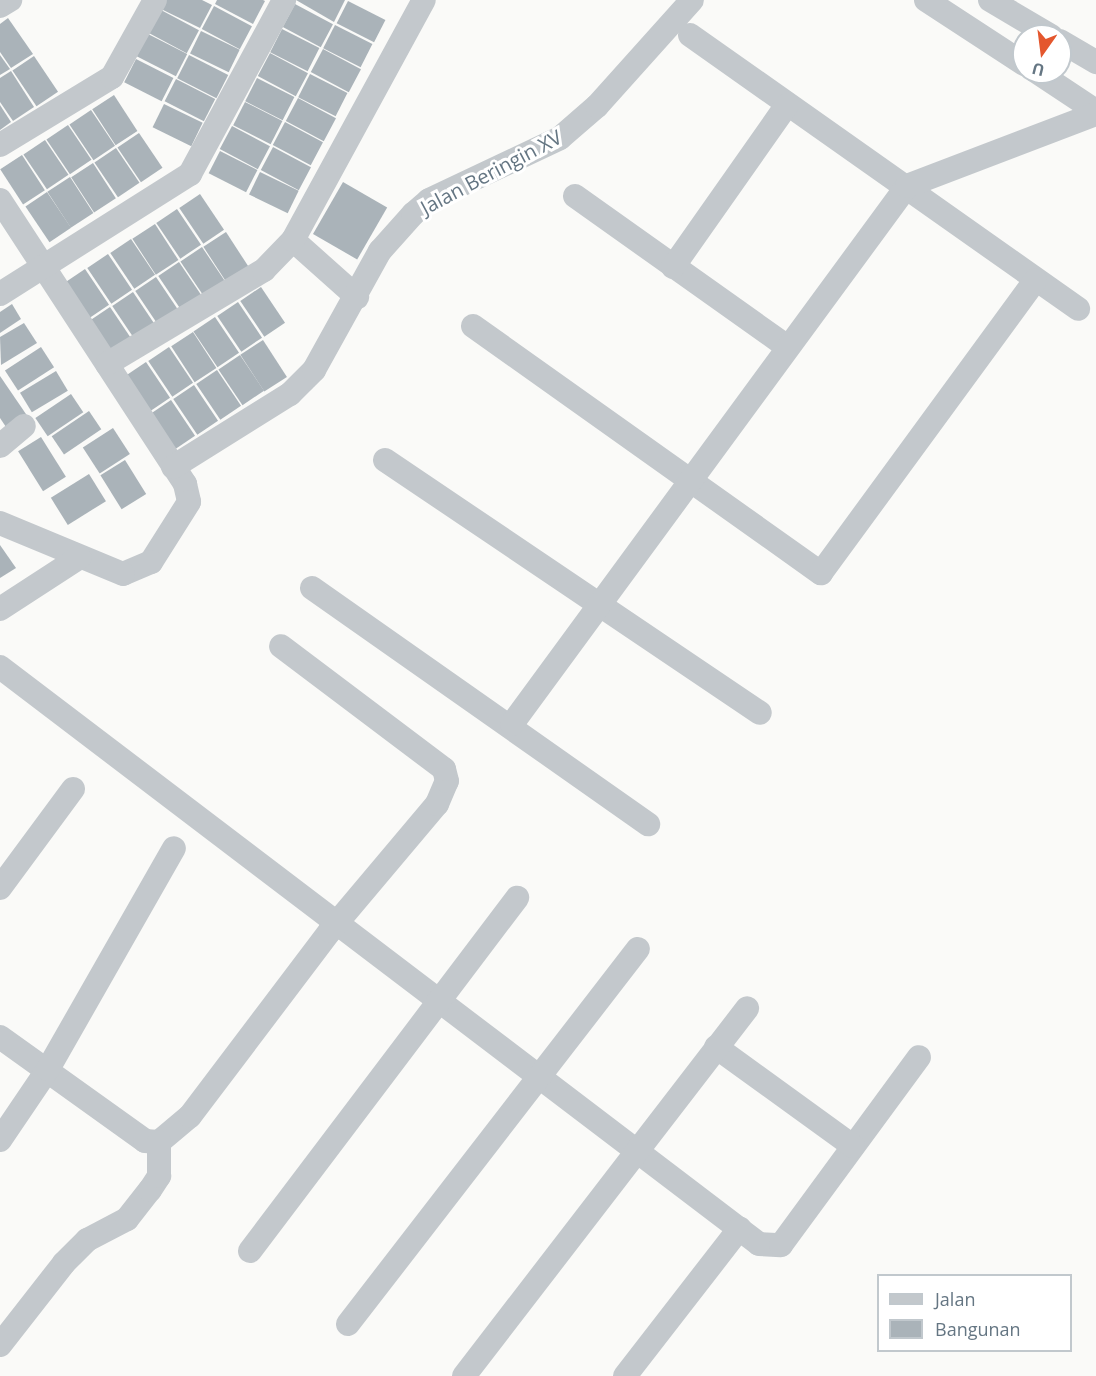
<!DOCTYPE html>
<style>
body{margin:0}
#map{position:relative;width:1096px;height:1376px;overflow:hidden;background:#fafaf8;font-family:"Open Sans",sans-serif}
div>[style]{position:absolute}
.building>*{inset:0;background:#aab3b9;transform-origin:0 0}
.minor>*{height:24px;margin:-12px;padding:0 12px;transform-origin:12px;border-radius:12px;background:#c3c8cc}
span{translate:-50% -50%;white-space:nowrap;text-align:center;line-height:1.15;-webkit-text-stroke:6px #fff;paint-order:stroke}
.street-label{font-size:20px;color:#657683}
.legend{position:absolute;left:877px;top:1274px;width:195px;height:78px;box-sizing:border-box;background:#fff;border:2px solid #c1c8cd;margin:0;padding:8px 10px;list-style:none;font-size:18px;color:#657683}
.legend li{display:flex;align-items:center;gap:12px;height:30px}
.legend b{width:30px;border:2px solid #c1c8cd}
.north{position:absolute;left:1012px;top:24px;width:60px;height:60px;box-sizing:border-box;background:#fff;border:2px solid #c1c8cd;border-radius:50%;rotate:194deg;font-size:16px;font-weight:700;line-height:24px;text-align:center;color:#657683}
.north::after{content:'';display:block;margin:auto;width:21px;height:27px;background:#e4572e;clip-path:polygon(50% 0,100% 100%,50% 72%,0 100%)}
</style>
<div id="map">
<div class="building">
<div style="clip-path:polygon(166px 0,202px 0,212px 5px,200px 28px,161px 9px)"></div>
<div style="clip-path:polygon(217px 0,263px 0,265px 1px,253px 24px,215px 4px)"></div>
<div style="clip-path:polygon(296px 0,345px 0,334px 22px)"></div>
<div style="left:348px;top:1px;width:42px;height:25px;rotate:27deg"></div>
<div style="left:295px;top:4px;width:43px;height:26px;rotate:28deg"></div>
<div style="left:214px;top:6px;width:43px;height:26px;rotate:28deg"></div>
<div style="left:161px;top:10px;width:43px;height:26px;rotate:28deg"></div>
<div style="clip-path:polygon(8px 18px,33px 54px,11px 68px,0 52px,0 24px)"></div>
<div style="left:335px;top:25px;width:42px;height:26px;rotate:27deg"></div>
<div style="left:282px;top:29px;width:42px;height:26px;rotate:27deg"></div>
<div style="left:201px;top:31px;width:43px;height:25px;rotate:26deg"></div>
<div style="left:148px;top:34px;width:44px;height:25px;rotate:27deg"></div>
<div style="left:323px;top:49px;width:43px;height:26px;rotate:28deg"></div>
<div style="left:270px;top:53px;width:43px;height:26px;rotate:28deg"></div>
<div style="clip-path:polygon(0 55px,10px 69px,0 75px)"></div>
<div style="left:189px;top:55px;width:44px;height:26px;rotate:27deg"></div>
<div style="left:34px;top:56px;width:43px;height:26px;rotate:56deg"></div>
<div style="left:136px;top:59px;width:42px;height:26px;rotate:27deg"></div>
<div style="clip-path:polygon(11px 71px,34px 107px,13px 121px,0 102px,0 78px)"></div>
<div style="left:310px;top:74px;width:42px;height:26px;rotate:27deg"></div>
<div style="left:257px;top:78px;width:42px;height:26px;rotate:27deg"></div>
<div style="left:176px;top:79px;width:44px;height:25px;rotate:27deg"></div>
<div style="left:114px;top:95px;width:43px;height:26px;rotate:57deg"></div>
<div style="left:298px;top:98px;width:43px;height:26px;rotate:28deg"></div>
<div style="left:245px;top:102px;width:42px;height:26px;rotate:27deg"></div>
<div style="left:164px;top:104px;width:43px;height:26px;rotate:26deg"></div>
<div style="clip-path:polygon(0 105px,11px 122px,0 130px)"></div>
<div style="left:91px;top:110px;width:43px;height:26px;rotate:56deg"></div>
<div style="left:285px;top:122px;width:43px;height:26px;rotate:28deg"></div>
<div style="left:68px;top:125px;width:42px;height:26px;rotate:56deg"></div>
<div style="left:232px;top:126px;width:43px;height:26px;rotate:28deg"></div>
<div style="left:139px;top:133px;width:42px;height:26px;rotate:56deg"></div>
<div style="left:45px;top:140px;width:42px;height:26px;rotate:56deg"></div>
<div style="left:273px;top:147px;width:43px;height:26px;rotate:28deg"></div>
<div style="left:116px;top:148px;width:42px;height:26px;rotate:56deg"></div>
<div style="left:220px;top:151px;width:42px;height:25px;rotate:27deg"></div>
<div style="left:22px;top:155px;width:42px;height:26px;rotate:57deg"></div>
<div style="left:93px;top:163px;width:42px;height:26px;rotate:57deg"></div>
<div style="left:260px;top:172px;width:43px;height:25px;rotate:26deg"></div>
<div style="left:70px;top:177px;width:43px;height:27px;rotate:57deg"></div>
<div style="left:343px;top:182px;width:51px;height:60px;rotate:30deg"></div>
<div style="left:47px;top:192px;width:43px;height:26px;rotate:56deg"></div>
<div style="left:200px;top:194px;width:43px;height:25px;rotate:56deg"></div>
<div style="left:177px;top:209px;width:43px;height:25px;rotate:56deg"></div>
<div style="left:155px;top:224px;width:43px;height:27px;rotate:57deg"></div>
<div style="left:226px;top:232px;width:43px;height:27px;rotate:57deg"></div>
<div style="left:131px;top:239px;width:43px;height:25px;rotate:56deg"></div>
<div style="left:202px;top:247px;width:43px;height:26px;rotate:56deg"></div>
<div style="left:108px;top:254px;width:43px;height:25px;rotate:56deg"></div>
<div style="left:179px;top:262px;width:43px;height:25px;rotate:56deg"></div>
<div style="left:85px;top:269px;width:43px;height:25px;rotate:56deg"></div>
<div style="left:156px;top:277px;width:43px;height:25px;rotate:56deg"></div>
<div style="left:261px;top:287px;width:43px;height:25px;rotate:56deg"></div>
<div style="left:133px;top:292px;width:43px;height:25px;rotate:56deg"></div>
<div style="left:238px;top:302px;width:43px;height:25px;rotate:56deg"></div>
<div style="clip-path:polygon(12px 304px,21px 319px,0 333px,0 312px)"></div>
<div style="left:110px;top:307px;width:43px;height:26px;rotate:56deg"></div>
<div style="left:215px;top:317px;width:43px;height:26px;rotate:56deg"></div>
<div style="clip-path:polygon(24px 323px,37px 343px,1px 365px,0 337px)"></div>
<div style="left:193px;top:332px;width:43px;height:26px;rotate:57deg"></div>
<div style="left:263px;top:340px;width:44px;height:27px;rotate:57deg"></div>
<div style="left:41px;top:347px;width:24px;height:43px;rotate:57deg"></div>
<div style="left:169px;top:347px;width:43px;height:25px;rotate:56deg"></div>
<div style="left:240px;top:355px;width:43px;height:26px;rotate:56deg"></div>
<div style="left:146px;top:362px;width:43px;height:25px;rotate:56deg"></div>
<div style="left:217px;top:370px;width:43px;height:25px;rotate:56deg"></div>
<div style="left:56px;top:371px;width:23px;height:42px;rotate:59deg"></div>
<div style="clip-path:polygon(0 376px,28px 417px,8px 430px,0 418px)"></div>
<div style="left:194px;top:385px;width:43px;height:25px;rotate:56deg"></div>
<div style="left:71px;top:394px;width:22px;height:43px;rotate:56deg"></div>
<div style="left:171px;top:400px;width:43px;height:25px;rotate:56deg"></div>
<div style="left:89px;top:411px;width:22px;height:45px;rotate:56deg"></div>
<div style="left:113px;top:428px;width:31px;height:36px;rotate:57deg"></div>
<div style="left:41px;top:437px;width:47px;height:27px;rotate:58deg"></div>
<div style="left:125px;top:460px;width:40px;height:29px;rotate:58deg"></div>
<div style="left:89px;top:474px;width:32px;height:45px;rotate:58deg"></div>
<div style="clip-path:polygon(0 545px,16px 568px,0 578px)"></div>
</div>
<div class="minor">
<div style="left:926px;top:0;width:117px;rotate:33.1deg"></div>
<div style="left:990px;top:0;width:71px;rotate:30.5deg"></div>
<div style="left:0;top:6px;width:12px;rotate:-31deg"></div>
<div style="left:690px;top:35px;width:475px;rotate:35.2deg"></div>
<div style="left:1060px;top:41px;width:42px;rotate:30.3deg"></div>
<div style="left:1037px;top:72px;width:71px;rotate:33.5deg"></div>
<div style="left:0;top:145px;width:131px;rotate:-31.3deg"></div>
<div style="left:112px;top:77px;width:88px;rotate:-60.8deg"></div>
<div style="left:575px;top:196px;width:257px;rotate:35.4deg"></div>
<div style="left:0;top:200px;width:339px;rotate:56.9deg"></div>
<div style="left:185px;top:484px;width:18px;rotate:77deg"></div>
<div style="left:189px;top:502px;width:71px;rotate:122.3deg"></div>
<div style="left:151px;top:562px;width:30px;rotate:157deg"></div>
<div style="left:123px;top:574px;width:133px;rotate:-157.5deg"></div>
<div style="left:293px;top:240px;width:86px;rotate:41.7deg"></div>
<div style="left:673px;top:267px;width:198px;rotate:-54.9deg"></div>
<div style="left:0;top:294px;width:225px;rotate:-32.3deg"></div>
<div style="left:190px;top:174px;width:198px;rotate:-61.6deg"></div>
<div style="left:473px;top:326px;width:427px;rotate:35.4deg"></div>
<div style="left:821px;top:573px;width:362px;rotate:-53.8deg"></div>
<div style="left:107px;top:364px;width:183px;rotate:-30.9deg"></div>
<div style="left:264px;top:270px;width:42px;rotate:-46deg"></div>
<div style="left:293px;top:240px;width:273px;rotate:-61.4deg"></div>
<div style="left:0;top:446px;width:31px;rotate:-40deg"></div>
<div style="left:385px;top:460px;width:452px;rotate:34deg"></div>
<div style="left:173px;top:467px;width:138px;rotate:-32deg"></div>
<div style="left:290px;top:394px;width:34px;rotate:-45deg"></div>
<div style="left:314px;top:370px;width:136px;rotate:-61deg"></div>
<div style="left:380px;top:251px;width:50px;rotate:-48.3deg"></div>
<div style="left:413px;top:214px;width:21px;rotate:-41deg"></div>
<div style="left:429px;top:200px;width:145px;rotate:-25.3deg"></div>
<div style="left:560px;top:138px;width:49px;rotate:-40.9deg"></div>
<div style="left:597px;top:106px;width:142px;rotate:-48.1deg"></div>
<div style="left:312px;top:588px;width:411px;rotate:35.1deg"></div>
<div style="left:0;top:609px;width:95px;rotate:-33deg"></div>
<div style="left:0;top:667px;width:953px;rotate:37.24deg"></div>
<div style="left:759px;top:1244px;width:22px;rotate:3deg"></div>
<div style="left:781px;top:1245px;width:233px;rotate:-53.7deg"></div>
<div style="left:512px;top:724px;width:667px;rotate:-53.71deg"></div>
<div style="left:907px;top:186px;width:202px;rotate:-20.9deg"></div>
<div style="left:0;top:888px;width:123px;rotate:-53.6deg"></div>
<div style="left:0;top:1037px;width:178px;rotate:35.6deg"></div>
<div style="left:145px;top:1141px;width:14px;rotate:4deg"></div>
<div style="left:159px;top:1142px;width:40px;rotate:-40deg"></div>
<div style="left:190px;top:1116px;width:232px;rotate:-52.9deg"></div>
<div style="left:330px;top:931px;width:166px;rotate:-49.9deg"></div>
<div style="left:437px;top:804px;width:25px;rotate:-67deg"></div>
<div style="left:447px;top:781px;width:12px;rotate:-104deg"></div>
<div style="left:444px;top:769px;width:204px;rotate:-143deg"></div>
<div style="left:716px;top:1047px;width:169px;rotate:35.9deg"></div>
<div style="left:0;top:1140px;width:86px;rotate:-55.9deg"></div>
<div style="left:48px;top:1069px;width:254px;rotate:-60.3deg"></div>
<div style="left:250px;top:1251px;width:443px;rotate:-52.9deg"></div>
<div style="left:348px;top:1324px;width:474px;rotate:-52.3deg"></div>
<div style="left:0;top:1345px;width:104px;rotate:-52deg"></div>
<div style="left:64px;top:1263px;width:33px;rotate:-45deg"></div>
<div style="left:87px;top:1240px;width:45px;rotate:-27.7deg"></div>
<div style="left:127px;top:1219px;width:37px;rotate:-52deg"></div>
<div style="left:150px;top:1190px;width:17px;rotate:-57deg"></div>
<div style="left:159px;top:1176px;width:34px;rotate:-90deg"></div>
<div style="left:464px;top:1376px;width:464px;rotate:-52.4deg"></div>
<div style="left:625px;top:1376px;width:187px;rotate:-52.2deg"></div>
</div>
<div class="street-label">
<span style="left:491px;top:172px;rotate:-28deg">Jalan Beringin XV</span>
</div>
<ul class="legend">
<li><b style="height:8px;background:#c3c8cc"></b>Jalan</li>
<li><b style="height:16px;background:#aab3b9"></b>Bangunan</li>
</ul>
<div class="north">U</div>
</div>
